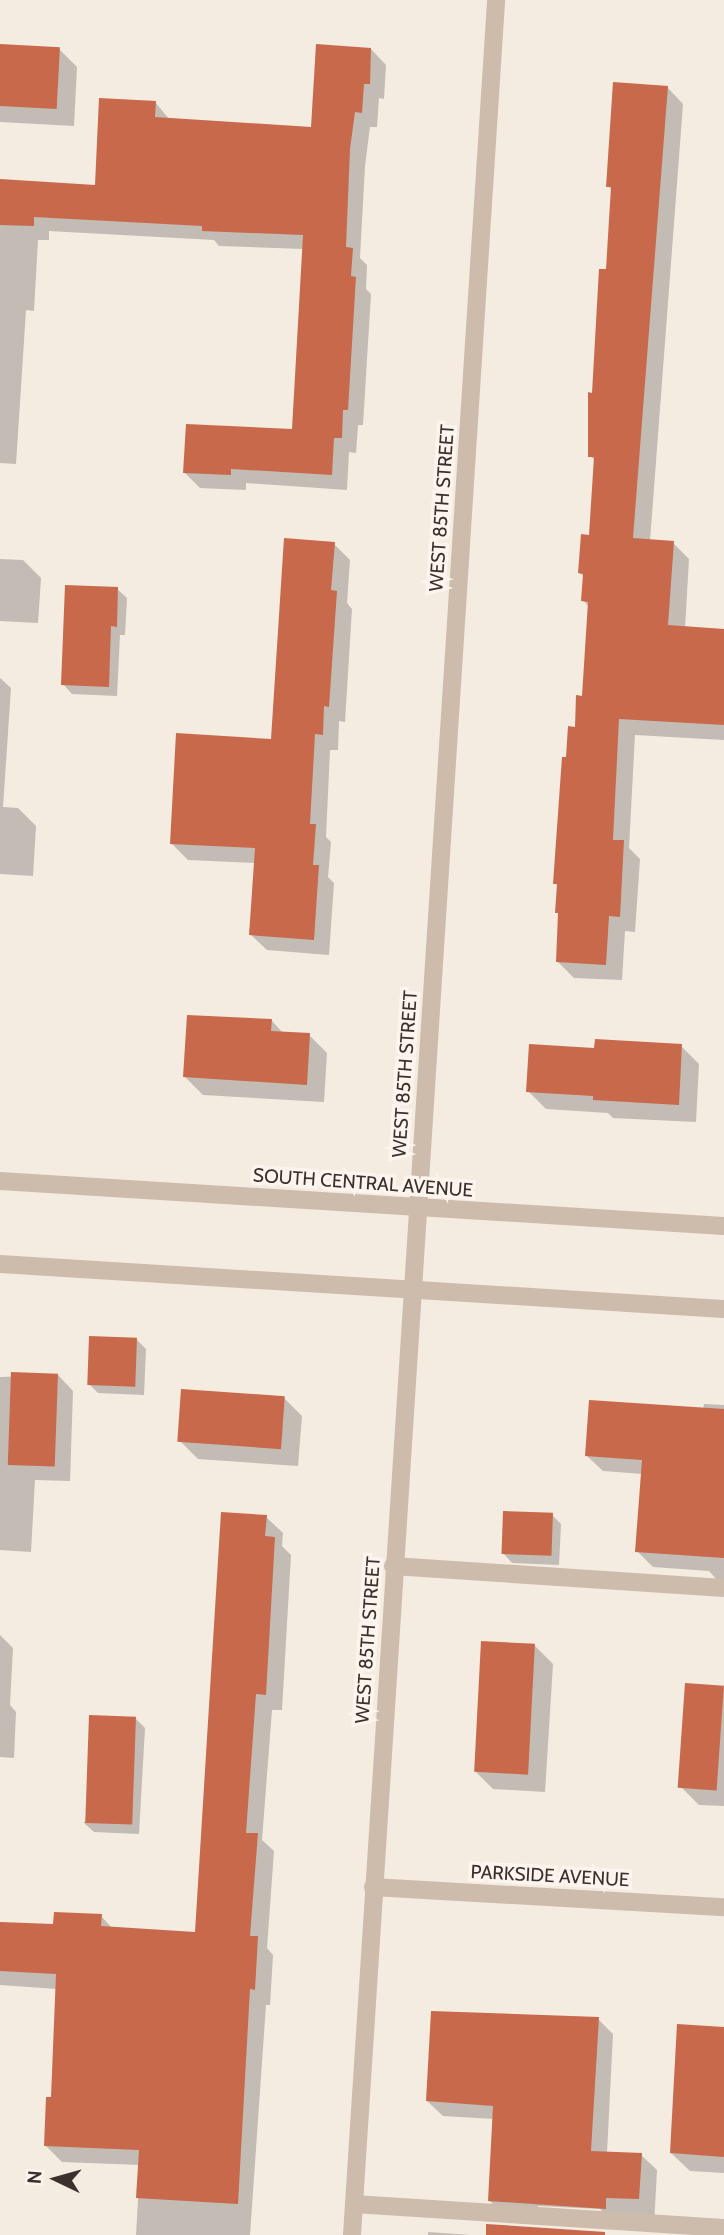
<!DOCTYPE html>
<style>
body{margin:0}
#map{position:relative;width:724px;height:2235px;overflow:hidden;background:#f4ebe1;font-family:Cabin,sans-serif}
div>[style]{position:absolute}
.shadow>*{inset:0;background:#0003}
.building>*{inset:0;background:#c8694b;transform-origin:0 0}
.service>*{height:18px;margin:-9px;padding:0 9px;transform-origin:9px;border-radius:9px;background:#cdbbac}
.minor>*{height:18px;margin:-9px;padding:0 9px;transform-origin:9px;border-radius:9px;background:#cdbbac}
.tertiary>*{height:18px;margin:-9px;padding:0 9px;transform-origin:9px;border-radius:9px;background:#cdbbac}
span{translate:-50% -50%;white-space:nowrap;text-align:center;line-height:1.15;-webkit-text-stroke:7px #fbf5ee;paint-order:stroke}
.street-label{font-size:19px;color:#3b302b}
.north{position:absolute;left:21px;top:2144px;width:70px;height:70px;-webkit-text-stroke:5px #fbf5ee;paint-order:stroke;rotate:275deg;font-size:19px;font-weight:700;line-height:28px;text-align:center;color:#3b302b}
.north::after{content:'';display:block;margin:auto;width:24px;height:32px;background:#3b302b;clip-path:polygon(50% 0,100% 100%,50% 72%,0 100%)}
</style>
<div id="map">
<div class="shadow">
<div style="clip-path:polygon(0 46px,59px 49px,77px 67px,74px 126px,0 122px)"></div>
<div style="clip-path:polygon(371px 49px,386px 65px,384px 99px,379px 98px,377px 127px,370px 127px,365px 166px,360px 258px,367px 265px,366px 289px,371px 294px,363px 425px,358px 425px,356px 453px,349px 452px,347px 490px,246px 483px,246px 490px,200px 488px,185px 473px,293px 431px,304px 249px,219px 246px,214px 240px,49px 231px,49px 240px,38px 240px,34px 311px,26px 310px,16px 464px,0 463px,0 181px,97px 186px,155px 102px,170px 120px,313px 129px)"></div>
<div style="clip-path:polygon(667px 87px,683px 104px,650px 541px,673px 543px,689px 559px,685px 628px,724px 630px,724px 740px,635px 735px,629px 848px,640px 859px,635px 932px,625px 931px,622px 980px,574px 978px,557px 961px,560px 916px,557px 912px,558px 886px,555px 883px,568px 759px,583px 697px,589px 607px,583px 600px,585px 577px,580px 573px,591px 537px,596px 461px,590px 456px,608px 271px,612px 190px,608px 186px)"></div>
<div style="clip-path:polygon(334px 544px,350px 560px,347px 603px,352px 609px,345px 722px,339px 721px,338px 750px,330px 750px,326px 837px,331px 842px,328px 877px,334px 883px,329px 955px,267px 950px,250px 934px,255px 863px,188px 860px,172px 844px,273px 740px)"></div>
<div style="clip-path:polygon(0 559px,23px 560px,41px 578px,38px 623px,0 621px)"></div>
<div style="clip-path:polygon(117px 589px,127px 598px,125px 635px,120px 635px,117px 696px,72px 694px,63px 684px)"></div>
<div style="clip-path:polygon(0 678px,11px 688px,3px 807px,18px 808px,36px 826px,33px 876px,0 874px)"></div>
<div style="clip-path:polygon(272px 1021px,283px 1033px,309px 1035px,327px 1053px,324px 1102px,203px 1095px,185px 1077px)"></div>
<div style="clip-path:polygon(681px 1046px,699px 1064px,696px 1122px,613px 1118px,608px 1113px,546px 1109px,528px 1091px,596px 1049px)"></div>
<div style="clip-path:polygon(136px 1339px,146px 1349px,144px 1395px,98px 1393px,89px 1384px)"></div>
<div style="clip-path:polygon(58px 1375px,73px 1391px,70px 1481px,35px 1480px,31px 1552px,0 1550px,0 1377px)"></div>
<div style="clip-path:polygon(284px 1398px,302px 1416px,298px 1466px,198px 1459px,180px 1441px)"></div>
<div style="clip-path:polygon(704px 1404px,724px 1405px,724px 1580px,717px 1580px,709px 1571px,653px 1567px,637px 1551px,643px 1474px,603px 1471px,587px 1456px,703px 1410px)"></div>
<div style="clip-path:polygon(552px 1515px,561px 1524px,559px 1565px,512px 1563px,503px 1553px)"></div>
<div style="clip-path:polygon(266px 1517px,283px 1533px,282px 1546px,291px 1555px,282px 1710px,272px 1710px,262px 1840px,274px 1851px,267px 1948px,273px 1955px,270px 2005px,266px 2005px,250px 2235px,136px 2235px,140px 2165px,62px 2162px,46px 2146px,52px 2099px,57px 1989px,0 1985px,0 1923px,55px 1926px,101px 1916px,113px 1929px,197px 1934px)"></div>
<div style="clip-path:polygon(0 1635px,13px 1648px,10px 1705px,16px 1712px,14px 1758px,0 1757px)"></div>
<div style="clip-path:polygon(535px 1646px,553px 1664px,545px 1792px,493px 1789px,475px 1771px)"></div>
<div style="clip-path:polygon(724px 1687px,724px 1806px,699px 1805px,681px 1787px)"></div>
<div style="clip-path:polygon(136px 1719px,145px 1728px,139px 1834px,94px 1832px,84px 1823px)"></div>
<div style="clip-path:polygon(598px 2019px,613px 2034px,607px 2153px,641px 2155px,657px 2170px,654px 2226px,613px 2223px,600px 2209px,538px 2206px,537px 2218px,505px 2216px,490px 2201px,494px 2119px,443px 2116px,427px 2101px)"></div>
<div style="clip-path:polygon(724px 2029px,724px 2173px,690px 2171px,671px 2153px)"></div>
<div style="clip-path:polygon(428px 2232px,471px 2235px,428px 2235px)"></div>
</div>
<div class="building">
<div style="left:0;top:44px;width:60px;height:62px;rotate:3deg"></div>
<div style="clip-path:polygon(316px 44px,371px 48px,370px 84px,364px 84px,362px 113px,355px 112px,350px 149px,346px 247px,353px 248px,351px 276px,356px 277px,348px 410px,343px 410px,342px 438px,334px 438px,332px 475px,231px 469px,231px 475px,183px 473px,186px 424px,292px 429px,303px 235px,202px 231px,202px 226px,34px 217px,34px 226px,0 225px,0 179px,95px 185px,99px 98px,156px 101px,155px 117px,311px 127px)"></div>
<div style="clip-path:polygon(613px 82px,668px 86px,633px 538px,674px 541px,668px 625px,724px 629px,724px 725px,619px 719px,613px 840px,624px 840px,620px 917px,609px 916px,606px 965px,556px 962px,558px 913px,555px 913px,557px 884px,553px 884px,562px 757px,566px 757px,568px 726px,575px 727px,576px 695px,582px 696px,588px 602px,581px 601px,583px 574px,578px 573px,581px 534px,589px 535px,594px 457px,588px 457px,588px 392px,592px 393px,599px 269px,606px 269px,611px 187px,606px 187px)"></div>
<div style="clip-path:polygon(284px 538px,335px 542px,331px 590px,337px 591px,329px 707px,324px 706px,323px 735px,315px 734px,310px 824px,316px 824px,313px 865px,319px 865px,314px 940px,249px 935px,255px 848px,170px 844px,176px 733px,271px 739px)"></div>
<div style="clip-path:polygon(65px 585px,118px 587px,117px 627px,111px 626px,109px 687px,61px 685px)"></div>
<div style="clip-path:polygon(187px 1015px,272px 1019px,271px 1031px,310px 1033px,307px 1085px,183px 1077px)"></div>
<div style="clip-path:polygon(595px 1039px,682px 1044px,679px 1105px,593px 1100px,593px 1096px,526px 1092px,529px 1044px,594px 1048px)"></div>
<div style="left:89px;top:1336px;width:48px;height:49px;rotate:2deg"></div>
<div style="left:11px;top:1372px;width:47px;height:93px;rotate:2deg"></div>
<div style="left:181px;top:1389px;width:104px;height:53px;rotate:4deg"></div>
<div style="clip-path:polygon(589px 1400px,724px 1409px,724px 1558px,635px 1552px,642px 1460px,585px 1456px)"></div>
<div style="left:503px;top:1511px;width:50px;height:43px;rotate:2deg"></div>
<div style="clip-path:polygon(221px 1512px,267px 1515px,265px 1536px,275px 1537px,266px 1695px,256px 1694px,246px 1833px,258px 1833px,250px 1936px,258px 1936px,255px 1990px,250px 1989px,238px 2204px,136px 2198px,139px 2150px,44px 2146px,46px 2097px,51px 2097px,56px 1974px,0 1971px,0 1922px,53px 1924px,54px 1912px,102px 1914px,101px 1926px,195px 1932px)"></div>
<div style="left:481px;top:1641px;width:54px;height:131px;rotate:3deg"></div>
<div style="left:685px;top:1683px;width:39px;height:105px;rotate:4deg"></div>
<div style="left:89px;top:1715px;width:47px;height:108px;rotate:2deg"></div>
<div style="clip-path:polygon(431px 2011px,599px 2017px,591px 2151px,642px 2153px,639px 2199px,606px 2198px,606px 2209px,488px 2201px,493px 2106px,426px 2101px)"></div>
<div style="clip-path:polygon(677px 2024px,724px 2027px,724px 2157px,670px 2153px)"></div>
<div style="clip-path:polygon(486px 2224px,605px 2232px,605px 2235px,486px 2235px)"></div>
</div>
<div class="service">
<div style="left:393px;top:1566px;width:332px;rotate:3.8deg"></div>
<div style="left:354px;top:2204px;width:371px;rotate:3.7deg"></div>
</div>
<div class="minor">
<div style="left:373px;top:1887px;width:352px;rotate:3.3deg"></div>
<div style="left:352px;top:2235px;width:2240px;rotate:-86.31deg"></div>
</div>
<div class="tertiary">
<div style="left:0;top:1181px;width:725px;rotate:3.56deg"></div>
<div style="left:0;top:1264px;width:725px;rotate:3.56deg"></div>
</div>
<div class="street-label">
<span style="left:442px;top:508px;rotate:-86deg">WEST 85TH STREET</span>
<span style="left:405px;top:1074px;rotate:-86deg">WEST 85TH STREET</span>
<span style="left:363px;top:1183px;rotate:4deg">SOUTH CENTRAL AVENUE</span>
<span style="left:368px;top:1640px;rotate:-86deg">WEST 85TH STREET</span>
<span style="left:550px;top:1876px;rotate:3deg">PARKSIDE AVENUE</span>
</div>
<div class="north">N</div>
</div>
